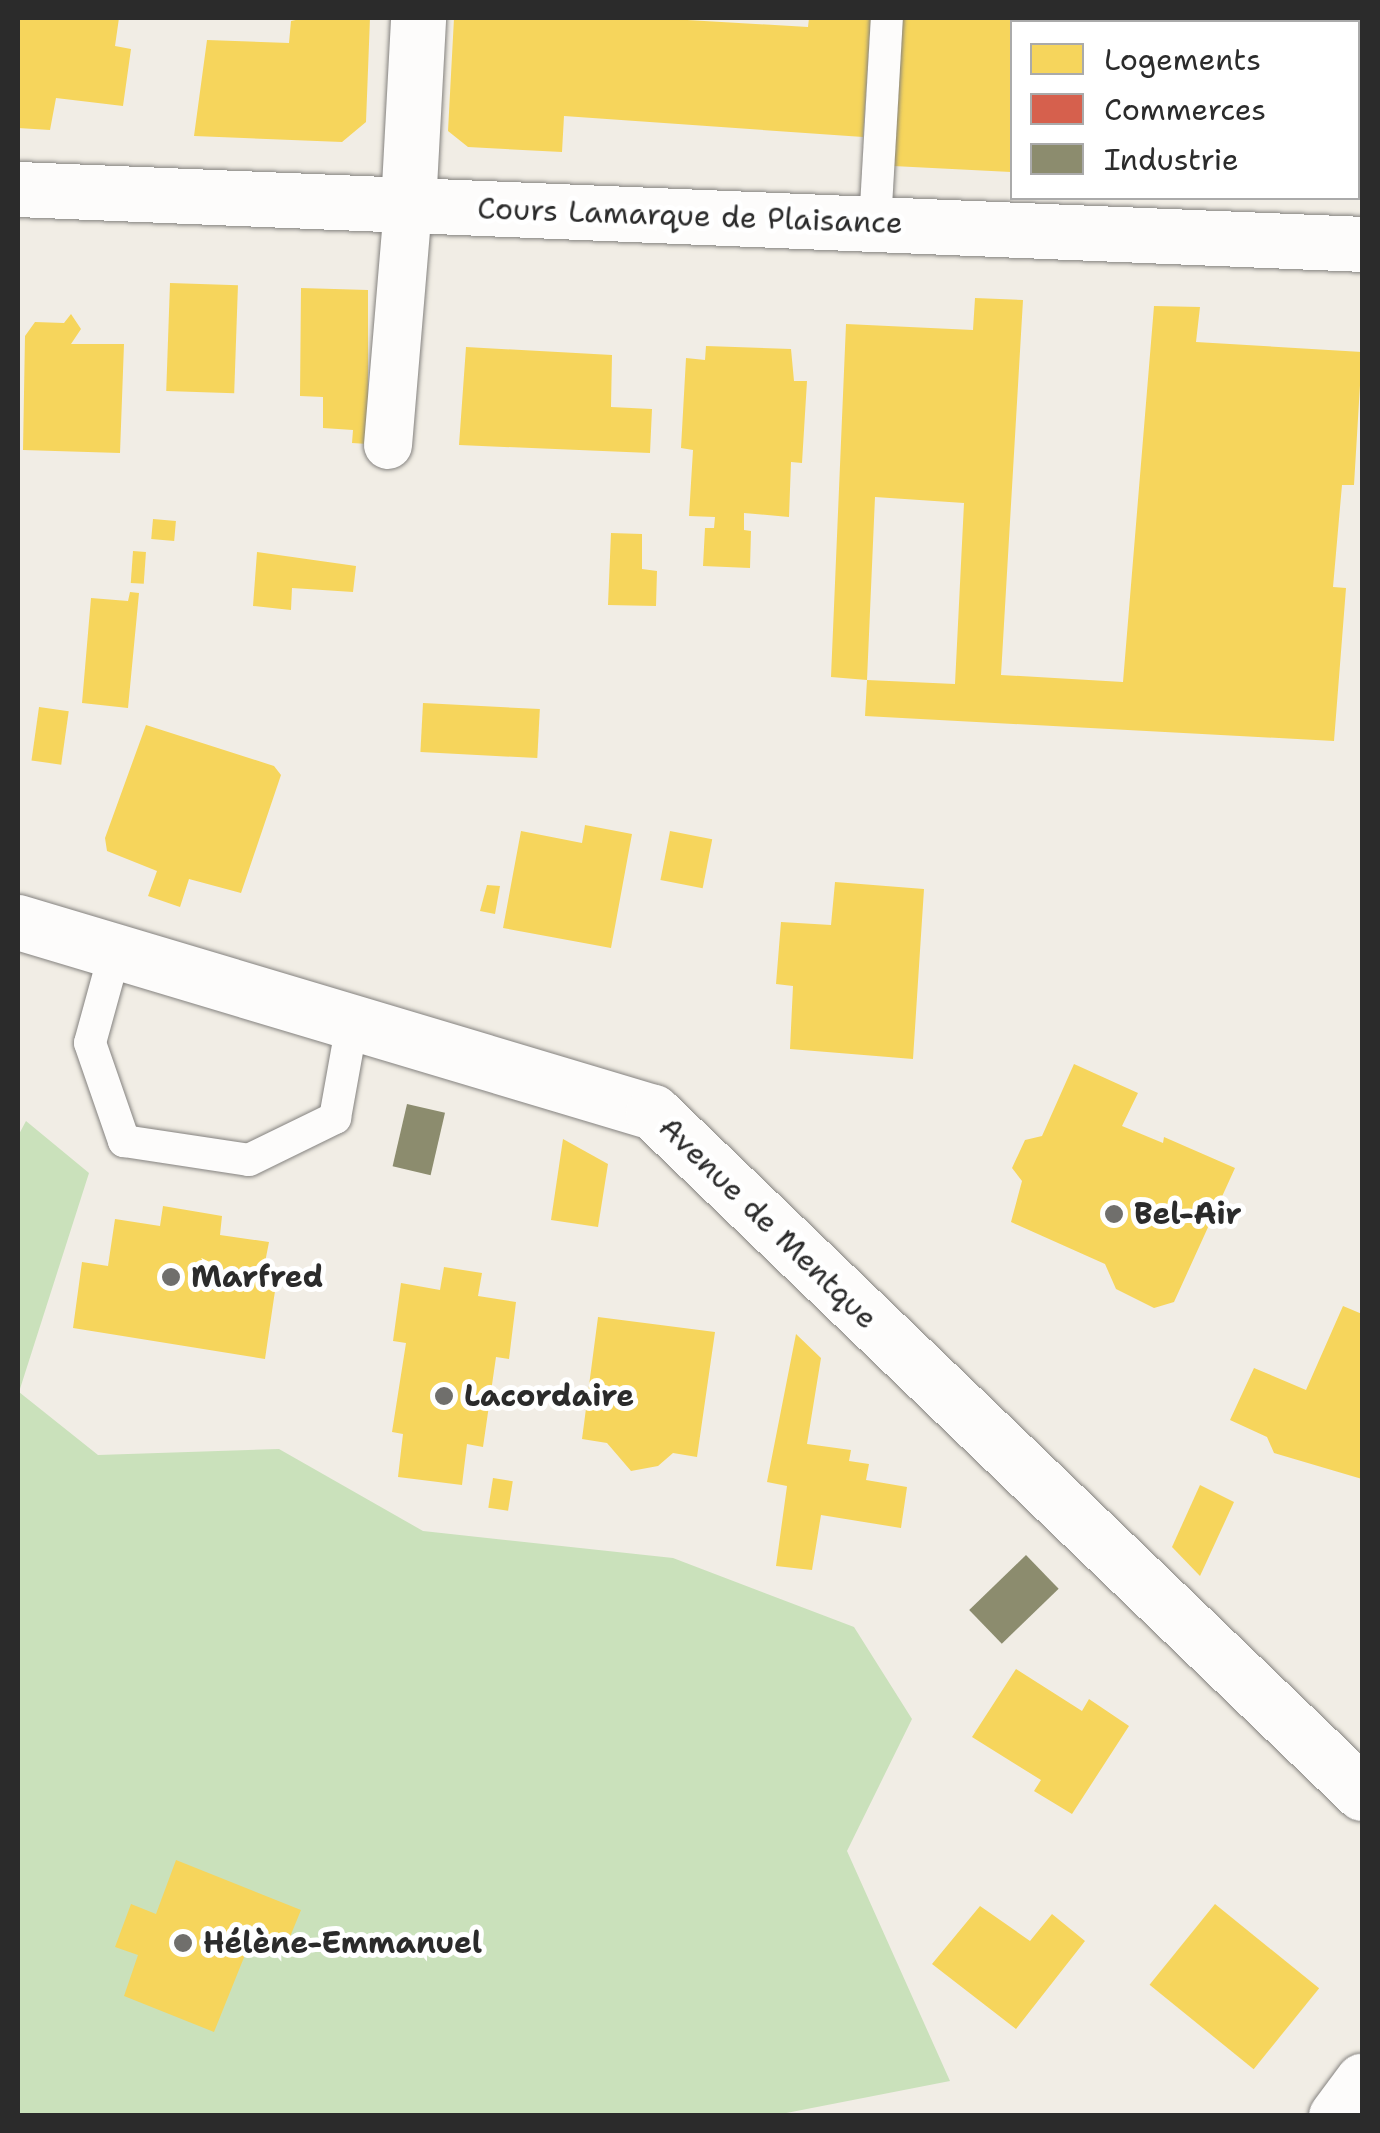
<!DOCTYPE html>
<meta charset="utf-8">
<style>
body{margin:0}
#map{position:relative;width:1380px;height:2133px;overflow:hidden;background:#f1ede5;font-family:"Shantell Sans",sans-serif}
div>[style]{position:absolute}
.green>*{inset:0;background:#cae1bb}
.homes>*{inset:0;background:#f6d55c;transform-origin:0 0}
.shops>*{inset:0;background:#d6604d}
.industry>*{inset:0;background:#8c8c6e;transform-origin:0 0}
.roads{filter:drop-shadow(0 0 2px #84827f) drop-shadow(0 0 2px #84827f)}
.service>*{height:32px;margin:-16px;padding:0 16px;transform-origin:16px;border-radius:16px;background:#fdfcfb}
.pedestrian>*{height:48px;margin:-24px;padding:0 24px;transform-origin:24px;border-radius:24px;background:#fdfcfb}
.minor>*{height:55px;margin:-27.5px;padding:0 27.5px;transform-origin:27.5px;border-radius:27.5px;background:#fdfcfb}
.tertiary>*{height:55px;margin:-27.5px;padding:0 27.5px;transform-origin:27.5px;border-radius:27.5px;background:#fdfcfb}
.dots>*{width:28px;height:28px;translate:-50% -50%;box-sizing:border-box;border:5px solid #fff;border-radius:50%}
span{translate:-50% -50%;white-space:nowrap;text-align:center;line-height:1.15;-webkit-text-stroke:10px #fff;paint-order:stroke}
.street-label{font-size:30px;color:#2b2b2b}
.poi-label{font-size:30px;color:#2b2b2b;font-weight:700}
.left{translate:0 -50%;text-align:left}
.frame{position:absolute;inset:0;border:20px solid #2b2b2b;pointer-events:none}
.legend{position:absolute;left:1010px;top:20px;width:350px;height:180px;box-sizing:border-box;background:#fff;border:2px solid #aaa;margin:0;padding:12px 18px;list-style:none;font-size:30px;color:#2b2b2b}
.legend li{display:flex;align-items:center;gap:20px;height:50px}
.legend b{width:50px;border:2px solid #aaa}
</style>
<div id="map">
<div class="green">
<div style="clip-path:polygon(26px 1121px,89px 1173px,19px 1392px,98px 1455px,279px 1449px,423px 1531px,673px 1558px,854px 1627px,912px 1719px,847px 1851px,950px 2081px,771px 2116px,18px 2116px,18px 1136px)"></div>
</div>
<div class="homes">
<div style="clip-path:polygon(18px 18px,119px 18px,115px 46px,131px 49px,123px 106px,56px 98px,50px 130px,18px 128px)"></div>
<div style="clip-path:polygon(305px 18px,370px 18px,366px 122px,342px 142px,194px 136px,207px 40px,289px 43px,291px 21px)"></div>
<div style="clip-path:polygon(454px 18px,653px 18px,808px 27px,809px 18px,871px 18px,863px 137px,564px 116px,562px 152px,468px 147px,448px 131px)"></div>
<div style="clip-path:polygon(901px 18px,1300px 18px,1012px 22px,1011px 172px,893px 166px)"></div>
<div style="left:170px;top:283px;width:68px;height:108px;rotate:2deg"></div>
<div style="clip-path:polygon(301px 288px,368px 290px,368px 444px,352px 443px,353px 430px,323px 428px,323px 397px,300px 396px)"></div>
<div style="clip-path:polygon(975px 298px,1023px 300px,1001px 675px,1123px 682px,1154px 306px,1200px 307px,1196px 342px,1362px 352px,1354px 485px,1342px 485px,1333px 587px,1346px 588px,1334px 741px,865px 716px,867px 680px,955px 684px,964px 503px,875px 497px,867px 680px,831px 677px,846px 324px,973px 330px)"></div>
<div style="clip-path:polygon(71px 314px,81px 329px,71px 344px,124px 344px,120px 453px,23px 450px,25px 336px,35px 322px,64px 323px)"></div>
<div style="clip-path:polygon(706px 346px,791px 349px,794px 381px,807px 381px,802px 463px,791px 462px,789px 517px,744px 513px,744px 530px,751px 531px,750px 568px,703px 566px,705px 528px,714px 528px,715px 517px,689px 516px,693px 450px,681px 448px,686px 358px,705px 360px)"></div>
<div style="clip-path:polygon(466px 347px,612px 355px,611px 407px,652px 409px,650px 453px,459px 445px)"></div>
<div style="left:153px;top:519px;width:23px;height:20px;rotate:5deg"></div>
<div style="clip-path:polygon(611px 533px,642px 534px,642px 569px,657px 571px,656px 606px,608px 605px)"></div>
<div style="left:133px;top:551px;width:13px;height:32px;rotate:4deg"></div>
<div style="clip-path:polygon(257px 552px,356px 566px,353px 592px,292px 588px,291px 610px,253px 606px)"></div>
<div style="clip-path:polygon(130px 592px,139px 593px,128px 708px,82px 703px,91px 598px,128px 601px)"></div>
<div style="left:423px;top:703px;width:117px;height:49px;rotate:3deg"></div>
<div style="left:39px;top:707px;width:30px;height:54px;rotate:8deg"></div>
<div style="clip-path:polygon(146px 725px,274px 766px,281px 775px,241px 893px,189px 879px,180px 907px,148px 896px,157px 871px,107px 851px,105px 838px)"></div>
<div style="clip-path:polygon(585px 825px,632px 834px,611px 948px,503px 928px,521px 831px,582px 843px)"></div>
<div style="left:670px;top:831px;width:43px;height:50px;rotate:11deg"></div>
<div style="clip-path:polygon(835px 882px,924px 889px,913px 1059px,790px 1049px,793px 986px,776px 984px,781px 922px,831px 925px)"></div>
<div style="clip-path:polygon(487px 885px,500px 886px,495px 914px,480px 911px)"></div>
<div style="clip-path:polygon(1074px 1064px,1138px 1093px,1122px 1126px,1163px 1143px,1164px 1137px,1235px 1168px,1174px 1302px,1154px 1308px,1116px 1289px,1105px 1264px,1011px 1222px,1022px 1181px,1012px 1168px,1025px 1140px,1042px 1136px)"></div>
<div style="clip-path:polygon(563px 1139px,608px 1164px,598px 1227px,551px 1220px)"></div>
<div style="clip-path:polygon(163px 1206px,222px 1216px,220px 1235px,269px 1242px,260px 1288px,275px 1291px,265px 1359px,73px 1328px,82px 1262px,108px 1266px,115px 1219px,160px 1226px)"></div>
<div style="clip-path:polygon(444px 1267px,482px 1273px,478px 1296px,516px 1302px,509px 1359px,496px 1357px,483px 1447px,467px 1444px,462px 1485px,398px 1477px,403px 1434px,392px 1432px,406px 1343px,393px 1341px,401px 1283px,440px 1290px)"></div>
<div style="clip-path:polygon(1343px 1306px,1362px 1314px,1362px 1479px,1274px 1453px,1267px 1437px,1230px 1420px,1254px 1368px,1306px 1390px)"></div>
<div style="clip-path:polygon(598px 1317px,715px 1332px,697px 1457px,673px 1453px,658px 1466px,631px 1471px,607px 1443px,582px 1439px)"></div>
<div style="clip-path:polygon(796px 1334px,821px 1358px,807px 1444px,851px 1450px,849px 1461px,869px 1464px,866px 1480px,907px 1487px,901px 1528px,821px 1515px,812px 1570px,776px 1566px,787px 1486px,767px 1482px)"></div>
<div style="left:493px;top:1478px;width:20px;height:30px;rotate:9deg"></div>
<div style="clip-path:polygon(1200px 1485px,1234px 1502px,1200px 1576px,1172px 1547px)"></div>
<div style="clip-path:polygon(1016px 1669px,1082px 1711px,1089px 1699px,1129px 1726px,1072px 1814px,1034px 1791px,1041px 1780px,972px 1737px)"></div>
<div style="clip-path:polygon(176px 1860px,301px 1910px,283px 1954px,251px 1940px,214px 2032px,124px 1996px,138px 1955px,115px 1947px,131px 1904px,156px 1914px)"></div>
<div style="left:1215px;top:1904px;width:134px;height:104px;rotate:39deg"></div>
<div style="clip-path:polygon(980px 1906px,1030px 1941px,1052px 1914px,1085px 1941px,1016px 2029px,932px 1964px)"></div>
</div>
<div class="shops">
<div style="clip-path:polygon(1300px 18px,1362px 18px,1362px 189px,1358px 22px)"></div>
</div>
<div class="industry">
<div style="left:407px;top:1104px;width:39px;height:64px;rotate:13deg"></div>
<div style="left:1026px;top:1555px;width:47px;height:79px;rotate:46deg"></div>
</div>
<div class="roads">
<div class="service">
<div style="left:875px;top:224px;width:206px;rotate:-86.7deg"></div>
<div style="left:115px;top:952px;width:94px;rotate:105.4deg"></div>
<div style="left:90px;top:1043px;width:104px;rotate:70.9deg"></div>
<div style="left:124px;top:1141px;width:126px;rotate:8.6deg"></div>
<div style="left:249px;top:1160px;width:96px;rotate:-26deg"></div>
<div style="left:335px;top:1118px;width:102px;rotate:-79.8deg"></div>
</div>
<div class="pedestrian">
<div style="left:388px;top:445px;width:241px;rotate:-85.2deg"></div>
</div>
<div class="minor">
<div style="left:408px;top:205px;width:187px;rotate:-86.9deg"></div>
<div style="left:18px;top:922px;width:663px;rotate:16.66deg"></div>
<div style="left:653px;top:1112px;width:983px;rotate:43.85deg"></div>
<div style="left:1336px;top:2116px;width:44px;rotate:-53.4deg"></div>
</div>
<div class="tertiary">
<div style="left:18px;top:189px;width:1345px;rotate:2.34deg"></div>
</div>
</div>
<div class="dots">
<div style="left:1114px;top:1214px;background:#706f6c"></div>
<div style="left:171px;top:1277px;background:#706f6c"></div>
<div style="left:444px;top:1396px;background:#706f6c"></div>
<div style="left:183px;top:1943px;background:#706f6c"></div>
</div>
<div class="street-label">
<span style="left:690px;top:216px;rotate:2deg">Cours Lamarque de Plaisance</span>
<span style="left:768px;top:1223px;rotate:44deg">Avenue de Mentque</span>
</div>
<div class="poi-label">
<span class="left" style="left:1134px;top:1214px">Bel-Air</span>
<span class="left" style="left:191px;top:1277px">Marfred</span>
<span class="left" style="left:464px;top:1396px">Lacordaire</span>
<span class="left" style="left:203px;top:1943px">Hélène-Emmanuel</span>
</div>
<div class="frame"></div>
<ul class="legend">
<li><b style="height:28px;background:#f6d55c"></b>Logements</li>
<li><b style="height:28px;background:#d6604d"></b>Commerces</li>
<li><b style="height:28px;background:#8c8c6e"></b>Industrie</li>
</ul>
</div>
